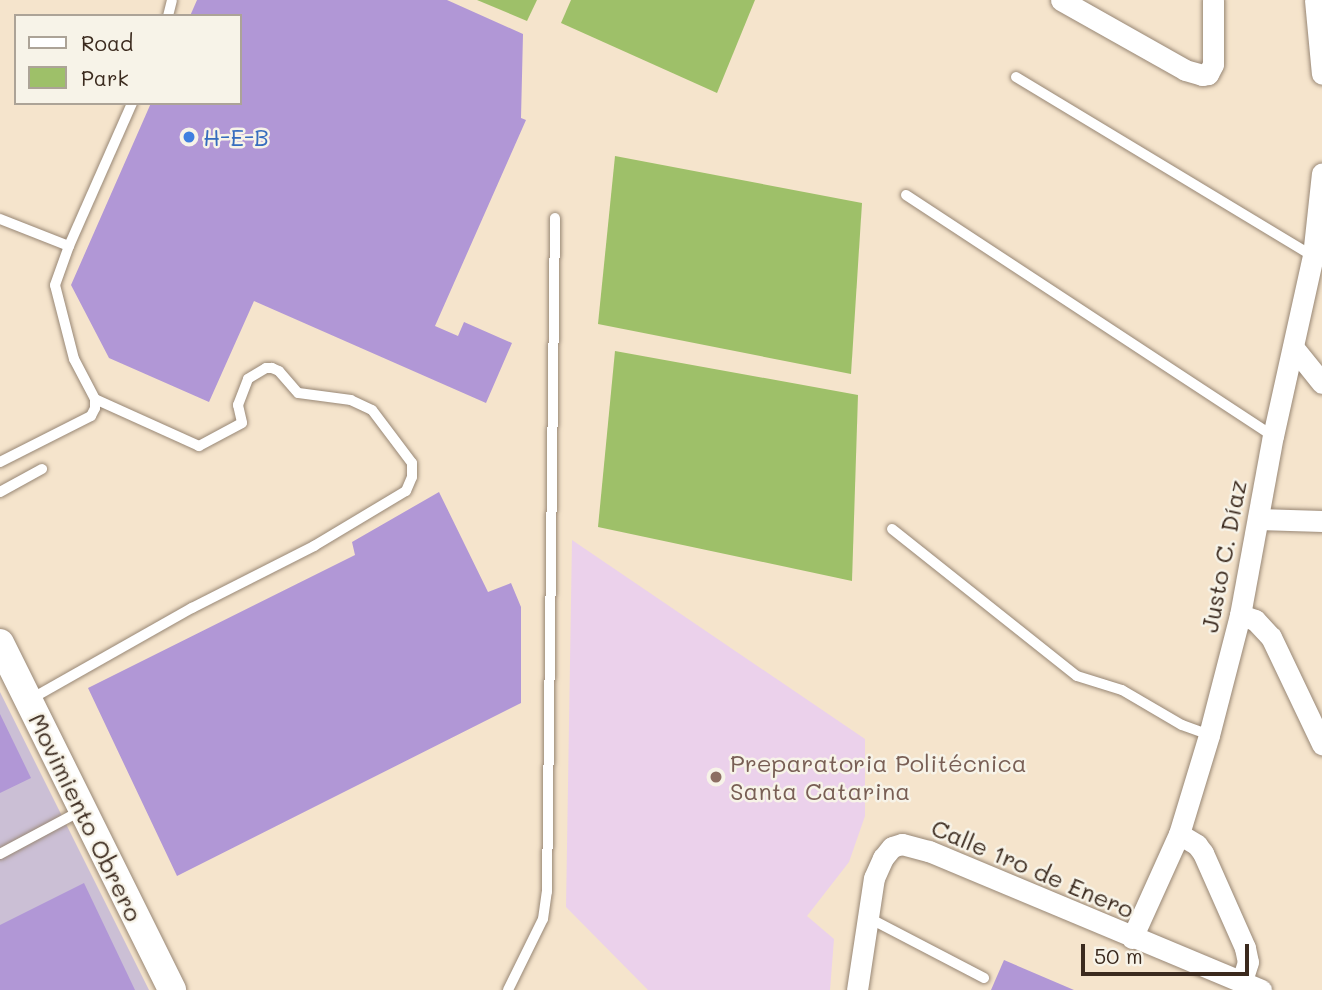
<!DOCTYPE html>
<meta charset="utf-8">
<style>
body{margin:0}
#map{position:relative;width:1322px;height:990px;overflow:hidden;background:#f5e4cc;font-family:Mali,sans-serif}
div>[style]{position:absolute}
.built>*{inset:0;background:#ebd1eb}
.industrial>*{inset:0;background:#cbbfd5}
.green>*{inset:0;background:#9ec069}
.building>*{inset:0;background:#b197d6}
.roads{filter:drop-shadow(0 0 2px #988775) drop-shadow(0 0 2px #988775)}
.lane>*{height:10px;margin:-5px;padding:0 5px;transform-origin:5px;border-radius:5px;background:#fff}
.street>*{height:21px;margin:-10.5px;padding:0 10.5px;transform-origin:10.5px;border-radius:10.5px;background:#fff}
.secondary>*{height:28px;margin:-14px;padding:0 14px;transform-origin:14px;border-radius:14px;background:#fff}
.dots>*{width:19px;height:19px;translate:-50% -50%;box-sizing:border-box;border:4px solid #f7f3e8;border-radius:50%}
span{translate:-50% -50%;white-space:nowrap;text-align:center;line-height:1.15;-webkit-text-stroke:5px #f7f3e8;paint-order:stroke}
.shop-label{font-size:24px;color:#366cbe}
.left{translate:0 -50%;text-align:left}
.street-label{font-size:24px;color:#3b2a1e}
.education-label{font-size:24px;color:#785e54}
.legend{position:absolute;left:14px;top:14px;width:228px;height:91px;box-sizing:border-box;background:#f7f3e8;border:2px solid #aca397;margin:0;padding:9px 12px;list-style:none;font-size:21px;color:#3b2a1e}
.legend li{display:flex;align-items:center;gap:14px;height:35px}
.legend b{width:35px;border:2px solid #aca397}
.scale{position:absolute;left:1081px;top:944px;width:168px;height:32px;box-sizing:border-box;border:4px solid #3b2a1e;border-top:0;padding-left:9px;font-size:21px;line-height:24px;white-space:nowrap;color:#3b2a1e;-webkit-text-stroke:5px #f7f3e8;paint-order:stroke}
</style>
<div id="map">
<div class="built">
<div style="clip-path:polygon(572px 540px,865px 739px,865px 816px,849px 862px,807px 916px,834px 939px,830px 990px,648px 990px,566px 907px)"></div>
</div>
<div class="industrial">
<div style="clip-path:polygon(0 692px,149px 990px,0 990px)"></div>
</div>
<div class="green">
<div style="clip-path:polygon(477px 0,537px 0,527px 21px)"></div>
<div style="clip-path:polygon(571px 0,755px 0,717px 93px,561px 23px)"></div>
<div style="clip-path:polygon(615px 156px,862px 203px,851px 374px,598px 324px)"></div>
<div style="clip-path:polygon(615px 351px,858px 395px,852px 581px,598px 527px)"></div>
</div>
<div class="building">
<div style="clip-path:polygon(197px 0,447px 0,523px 34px,521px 118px,526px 120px,435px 326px,458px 336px,464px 322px,512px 343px,486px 403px,254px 301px,209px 402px,109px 358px,71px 285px,151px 103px,240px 103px,240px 16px,190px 16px)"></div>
<div style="clip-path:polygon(439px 492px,488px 592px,511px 583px,521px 607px,521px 703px,177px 876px,88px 688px,355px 555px,352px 542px)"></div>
<div style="clip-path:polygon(0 714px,31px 778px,0 793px)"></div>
<div style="clip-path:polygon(84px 883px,135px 990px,0 990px,0 925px)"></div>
<div style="clip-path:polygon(1004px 960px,1074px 990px,991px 990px)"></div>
</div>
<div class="roads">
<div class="lane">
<div style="left:168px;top:16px;width:16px;rotate:-76deg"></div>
<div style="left:1016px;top:77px;width:347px;rotate:31.1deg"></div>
<div style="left:906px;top:195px;width:439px;rotate:33.3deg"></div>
<div style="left:0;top:219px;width:74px;rotate:21.4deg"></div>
<div style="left:0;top:462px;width:102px;rotate:-26.8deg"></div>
<div style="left:91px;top:416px;width:9px;rotate:-63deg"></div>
<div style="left:95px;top:408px;width:9px;rotate:-90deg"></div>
<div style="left:95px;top:399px;width:45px;rotate:-117.7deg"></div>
<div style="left:74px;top:359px;width:76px;rotate:-104.4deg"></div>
<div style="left:55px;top:285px;width:41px;rotate:-70.3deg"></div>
<div style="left:69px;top:246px;width:156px;rotate:-66.2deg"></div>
<div style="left:0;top:492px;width:48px;rotate:-28.7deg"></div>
<div style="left:892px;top:529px;width:236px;rotate:38.5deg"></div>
<div style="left:1077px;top:676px;width:47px;rotate:17.3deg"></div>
<div style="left:1122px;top:690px;width:69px;rotate:30.3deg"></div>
<div style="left:1182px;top:725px;width:29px;rotate:20deg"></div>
<div style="left:31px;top:699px;width:185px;rotate:-29.5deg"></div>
<div style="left:192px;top:608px;width:137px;rotate:-26.9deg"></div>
<div style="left:314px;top:546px;width:107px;rotate:-30.9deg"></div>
<div style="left:406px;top:491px;width:15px;rotate:-67deg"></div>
<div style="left:412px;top:477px;width:14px;rotate:-90deg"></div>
<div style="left:412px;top:463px;width:66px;rotate:-127deg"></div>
<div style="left:372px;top:410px;width:23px;rotate:-155deg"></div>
<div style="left:351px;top:400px;width:53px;rotate:-172.5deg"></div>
<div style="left:298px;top:393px;width:29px;rotate:-131deg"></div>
<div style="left:279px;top:371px;width:8px;rotate:-157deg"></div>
<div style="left:272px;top:368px;width:6px;rotate:180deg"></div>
<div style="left:266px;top:368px;width:21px;rotate:149deg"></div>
<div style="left:248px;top:379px;width:28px;rotate:111deg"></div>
<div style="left:238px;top:405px;width:18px;rotate:77deg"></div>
<div style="left:242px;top:423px;width:49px;rotate:151.9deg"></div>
<div style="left:199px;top:446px;width:114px;rotate:-155.7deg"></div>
<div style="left:0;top:854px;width:93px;rotate:-28.2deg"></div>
<div style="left:867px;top:917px;width:132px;rotate:27.5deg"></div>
<div style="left:508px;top:990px;width:79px;rotate:-63.8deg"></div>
<div style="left:543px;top:919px;width:27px;rotate:-82deg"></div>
<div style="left:547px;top:892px;width:674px;rotate:-89.32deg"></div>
</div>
<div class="street">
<div style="left:1061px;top:0;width:142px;rotate:29.4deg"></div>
<div style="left:1185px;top:70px;width:18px;rotate:16deg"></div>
<div style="left:1202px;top:75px;width:6px;rotate:-9deg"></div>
<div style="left:1208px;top:74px;width:11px;rotate:-63deg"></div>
<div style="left:1213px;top:64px;width:64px;rotate:-90deg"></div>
<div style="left:1315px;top:0;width:74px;rotate:84.6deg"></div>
<div style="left:1293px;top:347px;width:46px;rotate:51.1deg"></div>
<div style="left:1258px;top:519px;width:64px;rotate:1.8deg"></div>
<div style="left:1240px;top:615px;width:16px;rotate:18deg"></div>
<div style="left:1255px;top:620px;width:23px;rotate:47deg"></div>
<div style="left:1271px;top:637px;width:119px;rotate:64.5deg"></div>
<div style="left:1179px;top:834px;width:21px;rotate:31deg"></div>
<div style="left:1197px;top:845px;width:10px;rotate:53deg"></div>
<div style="left:1203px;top:853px;width:104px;rotate:66.1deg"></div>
<div style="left:1245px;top:948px;width:14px;rotate:78deg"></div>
<div style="left:1248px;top:962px;width:20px;rotate:108deg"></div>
<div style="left:1132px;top:938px;width:114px;rotate:-65.7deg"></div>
<div style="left:1179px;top:834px;width:103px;rotate:-73.1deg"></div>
<div style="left:1209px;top:735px;width:124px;rotate:-75.5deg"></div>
<div style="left:1240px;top:615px;width:182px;rotate:-79.6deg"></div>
<div style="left:1273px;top:436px;width:184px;rotate:-77.5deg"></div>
<div style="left:1313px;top:256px;width:83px;rotate:-83.8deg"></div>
<div style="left:857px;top:990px;width:113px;rotate:-81.4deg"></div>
<div style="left:874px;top:878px;width:22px;rotate:-66deg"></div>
<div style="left:883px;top:858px;width:14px;rotate:-51deg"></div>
<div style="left:892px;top:847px;width:10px;rotate:-17deg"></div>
<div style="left:902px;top:844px;width:28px;rotate:15deg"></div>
<div style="left:929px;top:851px;width:360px;rotate:22.7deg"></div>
</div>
<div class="secondary">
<div style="left:0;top:643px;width:387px;rotate:63.6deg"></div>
</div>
</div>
<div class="dots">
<div style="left:189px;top:137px;background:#3f7fe0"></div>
<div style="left:716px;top:777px;background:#8d6e63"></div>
</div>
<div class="shop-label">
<span class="left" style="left:203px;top:137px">H-E-B</span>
</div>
<div class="street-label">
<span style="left:1223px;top:556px;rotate:-79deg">Justo C. Díaz</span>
<span style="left:86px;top:817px;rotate:64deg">Movimiento Obrero</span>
<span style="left:1033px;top:868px;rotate:23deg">Calle 1ro de Enero</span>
</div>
<div class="education-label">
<span class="left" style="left:730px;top:777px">Preparatoria Politécnica<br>Santa Catarina</span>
</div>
<ul class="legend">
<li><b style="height:9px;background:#fff"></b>Road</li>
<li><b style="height:19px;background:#9ec069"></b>Park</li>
</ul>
<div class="scale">50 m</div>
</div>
